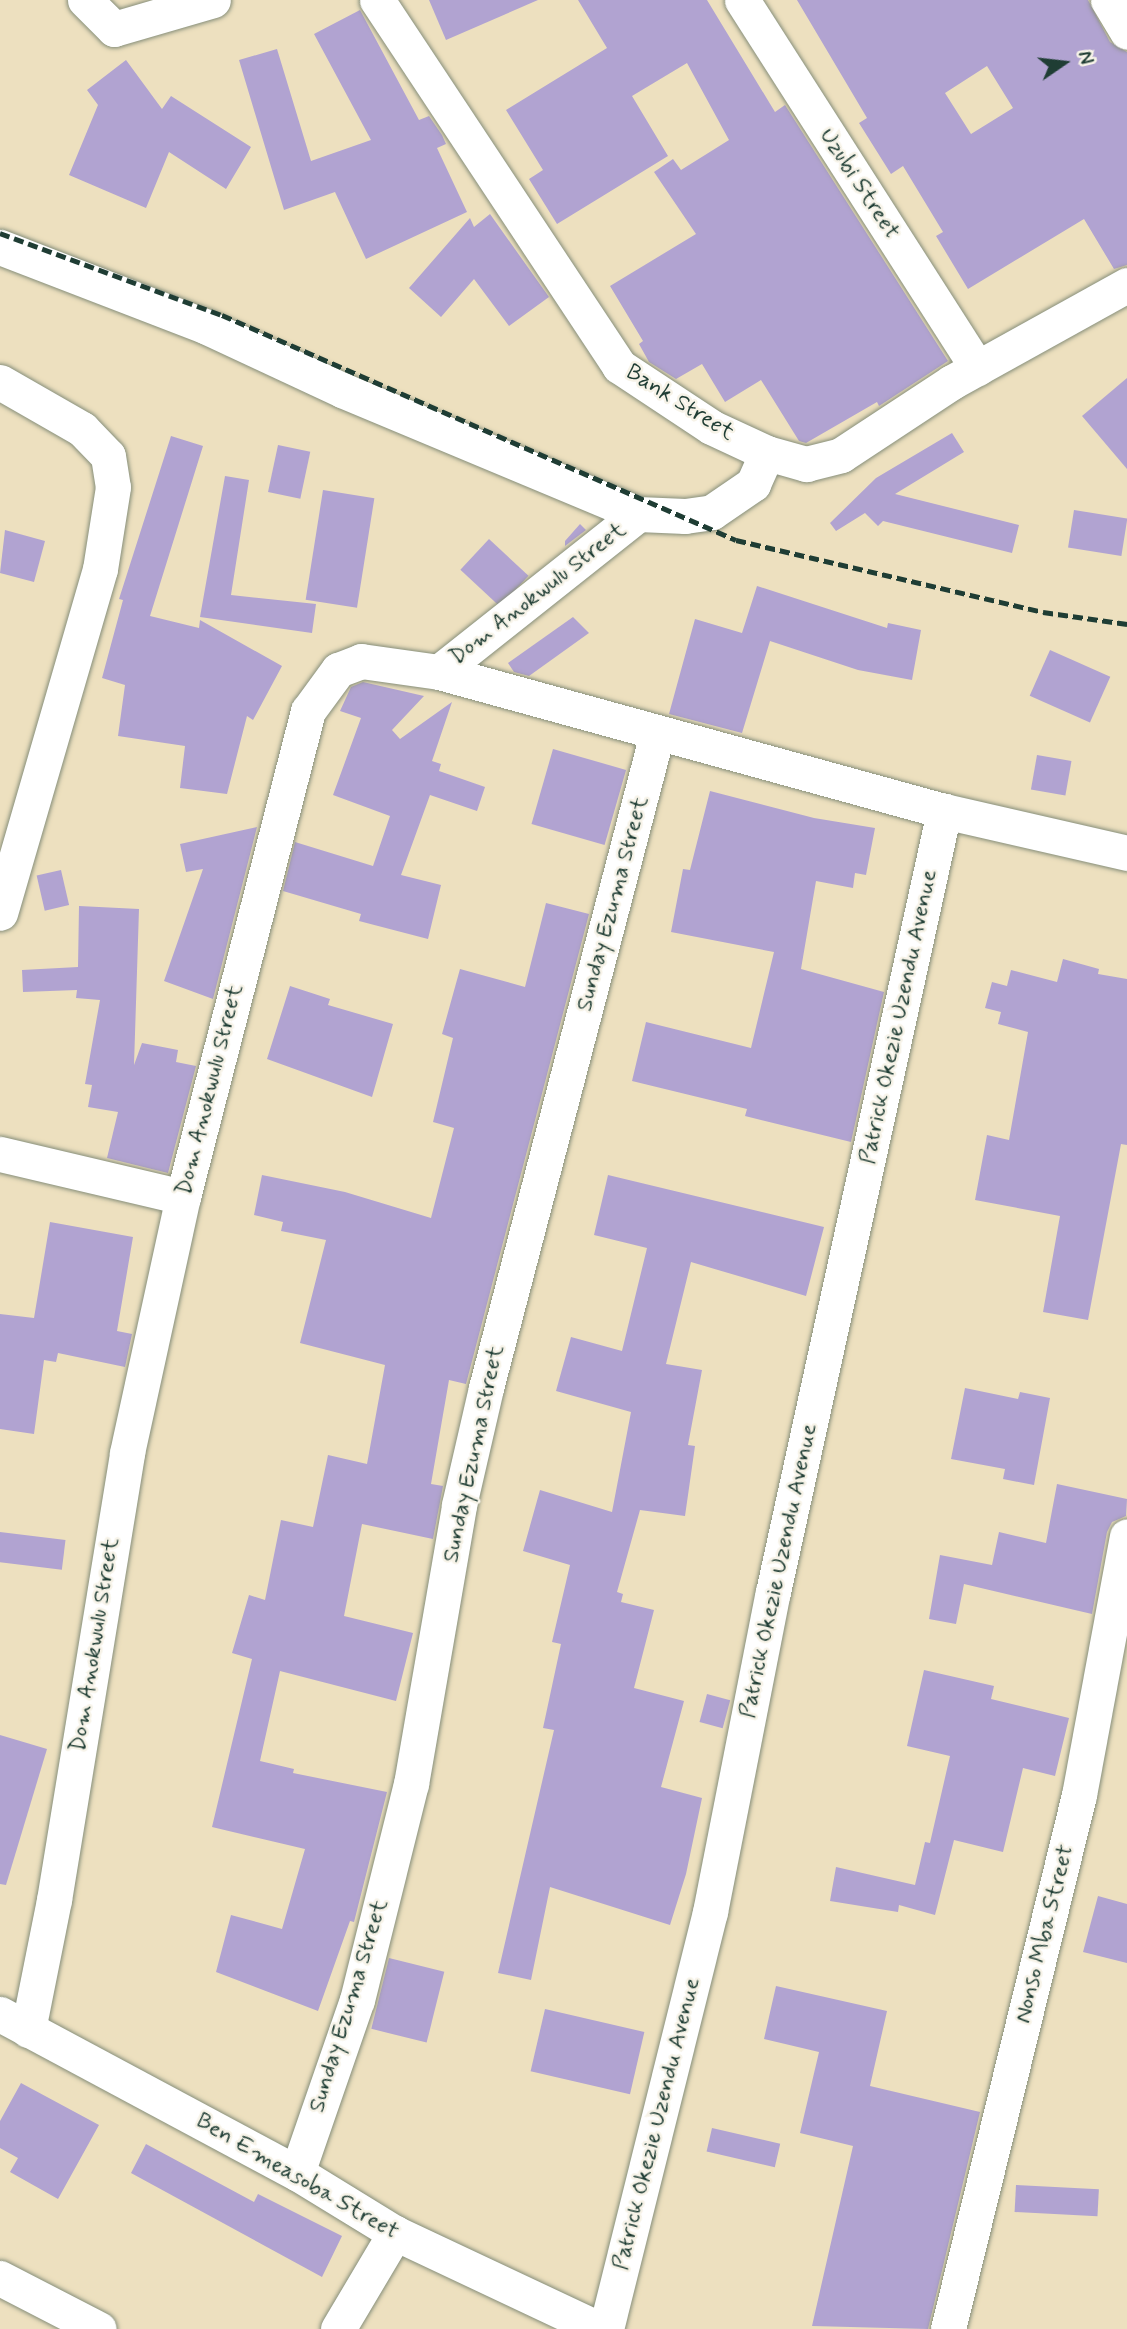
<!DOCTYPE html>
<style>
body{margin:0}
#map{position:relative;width:1127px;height:2329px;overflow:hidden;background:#ede0bf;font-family:Mynerve,sans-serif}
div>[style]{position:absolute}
.building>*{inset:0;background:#b1a3d1;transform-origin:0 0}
.roads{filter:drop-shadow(0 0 2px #868e7a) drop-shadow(0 0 2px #868e7a)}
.street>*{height:35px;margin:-17.5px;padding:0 17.5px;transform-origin:17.5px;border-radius:17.5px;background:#fff}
.rail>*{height:5px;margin-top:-2.5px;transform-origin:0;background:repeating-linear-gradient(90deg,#1f3d34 0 10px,transparent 0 15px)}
span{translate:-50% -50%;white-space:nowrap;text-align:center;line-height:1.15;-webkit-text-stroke:5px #f7f3e8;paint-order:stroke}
.street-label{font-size:23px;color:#1f3d34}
.north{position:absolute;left:1029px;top:28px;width:70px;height:70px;-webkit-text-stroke:5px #f7f3e8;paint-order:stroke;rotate:76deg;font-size:19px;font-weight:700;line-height:28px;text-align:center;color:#1f3d34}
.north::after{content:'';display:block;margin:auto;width:24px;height:32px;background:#1f3d34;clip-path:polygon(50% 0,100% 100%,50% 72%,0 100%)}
</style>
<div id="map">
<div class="building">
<div style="clip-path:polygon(429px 0,538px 0,446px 40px)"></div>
<div style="clip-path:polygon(578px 0,707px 0,775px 112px,785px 105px,948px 361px,879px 406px,877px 402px,806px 443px,799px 441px,761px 380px,725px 402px,702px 364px,676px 379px,649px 362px,639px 344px,643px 341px,610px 286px,696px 234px,654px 172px,673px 159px,681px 170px,729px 140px,687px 63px,632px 96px,668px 156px,557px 224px,529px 179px,543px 170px,506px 110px,607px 48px)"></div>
<div style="clip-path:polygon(evenodd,797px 0,1088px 0,1110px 42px,1127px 52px,1127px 265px,1114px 269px,1084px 219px,968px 289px,936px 236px,943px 232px,903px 166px,891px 174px,859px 123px,867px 118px,797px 0,987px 66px,1013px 108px,971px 134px,945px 93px,987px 66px)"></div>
<div style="clip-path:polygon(360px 10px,419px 120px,429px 116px,442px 135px,446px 144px,437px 148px,467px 212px,366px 259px,335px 192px,284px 210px,239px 60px,277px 49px,311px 161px,371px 140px,314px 34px)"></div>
<div style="clip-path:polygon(126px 60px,162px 109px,171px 96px,251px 147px,226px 189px,169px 152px,146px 208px,69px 175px,98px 105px,87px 90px)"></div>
<div style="clip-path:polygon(490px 214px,549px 297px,509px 326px,474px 279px,441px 317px,409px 288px,470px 218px,474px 227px)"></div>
<div style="clip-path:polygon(1127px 378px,1127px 469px,1082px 416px)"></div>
<div style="clip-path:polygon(952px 433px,964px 452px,895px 494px,1019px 525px,1012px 553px,883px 521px,878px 526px,865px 513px,836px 531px,830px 523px,876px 478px)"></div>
<div style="clip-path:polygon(171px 436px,203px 446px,150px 616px,199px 628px,200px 620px,282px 666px,253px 720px,247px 716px,227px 794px,180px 788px,185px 746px,118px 736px,125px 685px,102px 678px,123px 600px,119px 599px)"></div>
<div style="left:278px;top:445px;width:33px;height:48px;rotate:12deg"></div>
<div style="clip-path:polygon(225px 476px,249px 480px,231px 595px,316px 604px,312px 633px,200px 617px)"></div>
<div style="left:323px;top:490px;width:52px;height:111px;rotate:9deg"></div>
<div style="left:1074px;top:510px;width:54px;height:38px;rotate:9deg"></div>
<div style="clip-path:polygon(580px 524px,586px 530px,565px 546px,565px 541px)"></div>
<div style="clip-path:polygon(5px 530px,45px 541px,34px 582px,0 573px)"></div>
<div style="left:489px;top:539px;width:54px;height:42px;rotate:43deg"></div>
<div style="clip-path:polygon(757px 586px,887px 628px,888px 623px,921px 630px,912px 680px,858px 670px,770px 641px,742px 733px,669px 714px,695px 619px,742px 633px)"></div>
<div style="clip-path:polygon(573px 617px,589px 633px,529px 676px,514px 672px,508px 663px)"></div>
<div style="left:1050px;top:650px;width:66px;height:50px;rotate:24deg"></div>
<div style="clip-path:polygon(363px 682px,424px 696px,392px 730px,400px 739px,452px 702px,432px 761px,441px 764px,439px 771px,485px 787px,477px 811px,430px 795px,401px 875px,441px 885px,428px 939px,359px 921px,361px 914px,283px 891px,295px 842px,373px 866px,390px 816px,333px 795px,361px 718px,340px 711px,351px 687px)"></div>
<div style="left:553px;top:749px;width:76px;height:78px;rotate:16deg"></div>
<div style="left:1037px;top:755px;width:35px;height:35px;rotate:10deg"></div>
<div style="clip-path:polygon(710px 791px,814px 818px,875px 828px,866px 875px,855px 873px,853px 888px,816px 881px,801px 969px,884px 992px,851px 1142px,745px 1116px,747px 1109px,632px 1081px,646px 1022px,751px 1048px,774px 952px,671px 932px,683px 869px,690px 870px)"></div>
<div style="clip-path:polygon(257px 827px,213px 999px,164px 981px,203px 869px,186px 872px,180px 844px)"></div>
<div style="left:61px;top:870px;width:36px;height:25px;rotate:77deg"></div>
<div style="clip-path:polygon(546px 903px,589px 914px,466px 1384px,449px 1380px,431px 1484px,443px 1486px,433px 1539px,362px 1524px,344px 1616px,413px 1633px,396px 1701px,280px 1671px,260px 1761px,294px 1769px,293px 1773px,387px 1792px,354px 1922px,350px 1921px,318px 2011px,216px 1972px,231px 1915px,282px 1929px,305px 1849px,212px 1827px,252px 1659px,232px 1653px,249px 1595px,265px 1600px,281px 1520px,313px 1527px,328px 1455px,367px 1464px,385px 1365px,300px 1343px,326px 1240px,281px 1231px,283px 1222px,254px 1215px,262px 1175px,345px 1192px,431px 1218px,454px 1128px,433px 1122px,453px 1038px,442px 1034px,460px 969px,525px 987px)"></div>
<div style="clip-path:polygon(79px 906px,139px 909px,134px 1065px,142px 1043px,178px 1050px,176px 1062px,196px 1066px,168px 1173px,107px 1158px,118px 1112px,88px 1107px,92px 1085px,85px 1084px,100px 1000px,76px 998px,77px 990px,23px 992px,22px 970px,78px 967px)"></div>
<div style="clip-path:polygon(1063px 959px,1099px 969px,1098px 974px,1127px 979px,1127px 1145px,1121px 1144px,1088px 1320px,1043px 1312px,1060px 1216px,975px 1200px,987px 1135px,1009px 1140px,1028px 1032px,998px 1024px,1001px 1012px,985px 1008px,992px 982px,1007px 986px,1011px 970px,1057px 982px)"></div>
<div style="clip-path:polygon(290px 986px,330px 999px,328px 1005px,393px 1024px,372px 1097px,267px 1059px)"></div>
<div style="clip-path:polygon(608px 1175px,824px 1227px,806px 1296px,691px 1262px,666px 1364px,702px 1370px,688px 1445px,695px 1446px,685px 1516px,640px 1510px,617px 1592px,623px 1594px,621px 1602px,654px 1610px,634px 1688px,684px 1701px,661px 1787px,702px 1798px,686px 1874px,670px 1925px,550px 1887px,531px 1980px,498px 1973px,554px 1730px,543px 1728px,561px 1644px,552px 1642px,570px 1565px,523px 1551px,540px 1490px,612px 1512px,631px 1412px,556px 1391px,571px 1337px,622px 1351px,647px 1248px,594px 1235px)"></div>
<div style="clip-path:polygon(50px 1222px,133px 1237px,117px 1331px,132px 1334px,125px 1367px,58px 1353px,56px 1362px,44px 1360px,34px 1434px,0 1429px,0 1314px,34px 1318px)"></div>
<div style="clip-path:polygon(965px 1388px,1018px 1399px,1020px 1392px,1050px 1398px,1034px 1485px,1003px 1479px,1005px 1469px,951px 1459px)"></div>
<div style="clip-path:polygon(1057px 1484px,1127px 1499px,1126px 1516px,1112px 1522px,1107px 1532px,1092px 1614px,964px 1584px,956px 1624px,929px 1619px,940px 1555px,992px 1565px,999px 1532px,1046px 1543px)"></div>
<div style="left:0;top:1532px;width:66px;height:30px;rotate:7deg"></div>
<div style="clip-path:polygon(924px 1670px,994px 1686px,991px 1699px,1069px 1718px,1055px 1776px,1023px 1768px,1003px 1852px,954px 1840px,935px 1915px,899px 1905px,898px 1912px,830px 1901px,836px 1867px,915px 1885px,925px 1842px,930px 1843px,950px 1756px,907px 1746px)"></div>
<div style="left:707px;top:1694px;width:24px;height:29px;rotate:15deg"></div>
<div style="clip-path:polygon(0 1735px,47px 1749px,6px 1885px,0 1884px)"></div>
<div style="clip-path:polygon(1098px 1896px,1127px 1904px,1127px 1963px,1083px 1952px)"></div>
<div style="left:389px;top:1958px;width:57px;height:73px;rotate:14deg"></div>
<div style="clip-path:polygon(776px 1986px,887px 2011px,870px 2086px,980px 2112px,928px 2329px,812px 2326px,853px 2146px,800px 2133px,819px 2052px,764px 2039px)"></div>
<div style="left:545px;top:2009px;width:102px;height:64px;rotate:13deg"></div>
<div style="clip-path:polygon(21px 2083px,99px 2125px,58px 2199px,10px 2172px,18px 2158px,0 2148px,0 2121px)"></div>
<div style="left:712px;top:2128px;width:70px;height:24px;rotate:13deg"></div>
<div style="clip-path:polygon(146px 2144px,254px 2202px,258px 2194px,342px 2236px,322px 2277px,131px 2173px)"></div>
<div style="left:1016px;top:2185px;width:83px;height:27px;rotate:3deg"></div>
</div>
<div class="roads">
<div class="street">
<div style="left:85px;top:0;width:41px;rotate:45deg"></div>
<div style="left:114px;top:29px;width:103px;rotate:-16.3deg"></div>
<div style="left:377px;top:0;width:439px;rotate:56.5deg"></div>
<div style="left:619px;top:366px;width:110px;rotate:33.5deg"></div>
<div style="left:711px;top:427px;width:62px;rotate:24.9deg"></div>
<div style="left:767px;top:453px;width:41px;rotate:15.8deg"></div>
<div style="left:806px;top:464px;width:36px;rotate:-14deg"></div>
<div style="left:841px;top:455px;width:133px;rotate:-33.3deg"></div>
<div style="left:952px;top:382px;width:200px;rotate:-29deg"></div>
<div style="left:742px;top:0;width:437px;rotate:57.4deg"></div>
<div style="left:1108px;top:0;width:37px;rotate:59deg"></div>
<div style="left:0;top:247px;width:222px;rotate:21.1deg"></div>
<div style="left:207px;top:327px;width:149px;rotate:25deg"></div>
<div style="left:342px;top:390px;width:321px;rotate:22.7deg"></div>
<div style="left:0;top:382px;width:95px;rotate:29.8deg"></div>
<div style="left:82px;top:429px;width:37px;rotate:46deg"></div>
<div style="left:108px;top:456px;width:31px;rotate:81deg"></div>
<div style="left:113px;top:487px;width:83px;rotate:99deg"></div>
<div style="left:100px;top:569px;width:358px;rotate:106.2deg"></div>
<div style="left:439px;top:672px;width:254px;rotate:-38.4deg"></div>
<div style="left:638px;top:514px;width:47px;rotate:2.4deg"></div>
<div style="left:685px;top:516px;width:27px;rotate:-8deg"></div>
<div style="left:712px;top:512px;width:50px;rotate:-34.3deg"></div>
<div style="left:753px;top:484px;width:34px;rotate:-66deg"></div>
<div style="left:0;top:1154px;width:188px;rotate:13.2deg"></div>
<div style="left:0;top:2014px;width:337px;rotate:28.2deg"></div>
<div style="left:297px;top:2173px;width:115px;rotate:31.5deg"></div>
<div style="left:395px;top:2233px;width:225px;rotate:25.2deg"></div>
<div style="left:28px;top:2030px;width:133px;rotate:-78.7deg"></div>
<div style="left:54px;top:1900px;width:453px;rotate:-80.7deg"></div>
<div style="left:127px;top:1453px;width:262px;rotate:-77.7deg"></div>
<div style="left:183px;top:1197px;width:502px;rotate:-75.58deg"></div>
<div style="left:308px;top:711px;width:51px;rotate:-53.8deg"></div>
<div style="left:338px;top:670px;width:25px;rotate:-21deg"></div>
<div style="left:361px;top:661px;width:79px;rotate:8deg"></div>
<div style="left:439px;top:672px;width:524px;rotate:15.39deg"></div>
<div style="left:944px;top:811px;width:188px;rotate:12.9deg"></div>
<div style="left:297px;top:2173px;width:183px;rotate:-70.9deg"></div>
<div style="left:357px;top:2000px;width:223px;rotate:-76deg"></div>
<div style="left:411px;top:1784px;width:283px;rotate:-80.2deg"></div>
<div style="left:459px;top:1505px;width:120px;rotate:-77deg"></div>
<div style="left:486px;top:1388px;width:676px;rotate:-75.35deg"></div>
<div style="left:0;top:2278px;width:111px;rotate:27.3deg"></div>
<div style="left:338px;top:2329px;width:112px;rotate:-59.3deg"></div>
<div style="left:606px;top:2329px;width:430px;rotate:-76deg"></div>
<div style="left:710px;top:1912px;width:326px;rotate:-78.9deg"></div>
<div style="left:773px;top:1592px;width:800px;rotate:-77.65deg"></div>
<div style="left:948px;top:2329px;width:550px;rotate:-76.22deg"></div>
<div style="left:1079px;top:1795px;width:263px;rotate:-79.5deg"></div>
</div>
</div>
<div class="rail">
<div style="left:0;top:233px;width:237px;rotate:20.3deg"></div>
<div style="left:222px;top:315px;width:561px;rotate:23.64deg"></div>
<div style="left:736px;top:540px;width:315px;rotate:13.2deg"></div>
<div style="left:1043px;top:612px;width:85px;rotate:8.1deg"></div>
</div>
<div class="street-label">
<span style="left:859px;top:184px;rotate:57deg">Uzubi Street</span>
<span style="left:680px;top:403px;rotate:32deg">Bank Street</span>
<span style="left:538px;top:594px;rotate:-38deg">Dom Anokwulu Street</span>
<span style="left:613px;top:904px;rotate:-75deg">Sunday Ezuma Street</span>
<span style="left:899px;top:1017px;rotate:-78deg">Patrick Okezie Uzendu Avenue</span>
<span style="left:210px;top:1090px;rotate:-76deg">Dom Anokwulu Street</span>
<span style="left:474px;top:1454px;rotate:-78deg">Sunday Ezuma Street</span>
<span style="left:779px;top:1571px;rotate:-78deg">Patrick Okezie Uzendu Avenue</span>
<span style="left:95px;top:1645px;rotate:-81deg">Dom Anokwulu Street</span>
<span style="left:1045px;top:1934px;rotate:-76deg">Nonso Mba Street</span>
<span style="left:349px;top:2006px;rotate:-73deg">Sunday Ezuma Street</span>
<span style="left:657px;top:2124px;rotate:-76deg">Patrick Okezie Uzendu Avenue</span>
<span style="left:297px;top:2177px;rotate:30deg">Ben Emeasoba Street</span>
</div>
<div class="north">N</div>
</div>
